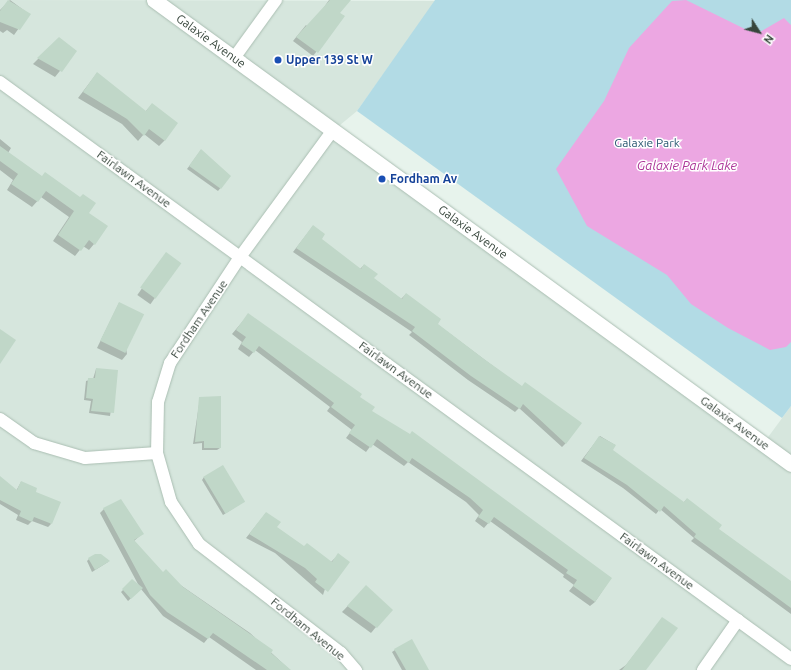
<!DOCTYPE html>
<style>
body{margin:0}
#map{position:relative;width:791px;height:670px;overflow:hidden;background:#e7f3ec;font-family:Ubuntu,sans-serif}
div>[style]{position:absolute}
.residential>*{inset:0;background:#d6e6dd}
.green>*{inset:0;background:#b2dbe5}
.water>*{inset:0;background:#eca7e2}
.shadow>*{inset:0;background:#0003;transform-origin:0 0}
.building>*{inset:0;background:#c0d7c8;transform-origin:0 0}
.roads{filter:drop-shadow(0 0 1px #aabeb2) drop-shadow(0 0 1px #aabeb2)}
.minor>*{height:12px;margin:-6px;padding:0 6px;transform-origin:6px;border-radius:6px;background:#fff}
.tertiary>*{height:15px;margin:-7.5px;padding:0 7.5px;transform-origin:7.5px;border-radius:7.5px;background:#fff}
.dots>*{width:11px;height:11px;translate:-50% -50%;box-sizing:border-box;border:2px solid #fff;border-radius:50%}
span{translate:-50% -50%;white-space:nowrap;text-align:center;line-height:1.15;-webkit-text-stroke:3px #fff;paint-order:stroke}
.street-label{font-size:12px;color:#37463c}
.transit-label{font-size:12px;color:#164399;font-weight:700}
.left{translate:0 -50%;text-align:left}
.park-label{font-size:12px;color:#2d5a74}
.water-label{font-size:13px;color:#ac3598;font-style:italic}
.north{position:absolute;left:739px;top:12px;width:40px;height:40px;-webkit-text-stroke:3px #fff;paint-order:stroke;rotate:126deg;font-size:11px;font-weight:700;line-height:16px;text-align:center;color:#37463c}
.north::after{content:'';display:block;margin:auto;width:14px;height:18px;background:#37463c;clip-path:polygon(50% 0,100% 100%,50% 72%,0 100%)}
</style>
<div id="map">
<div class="residential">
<div style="clip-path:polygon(0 0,436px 1px,357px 111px,334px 130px,763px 444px,791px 406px,791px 670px,0 670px)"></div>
</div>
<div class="green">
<div style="clip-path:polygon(435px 0,791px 0,791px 406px,782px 418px,357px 111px)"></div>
</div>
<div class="water">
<div style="clip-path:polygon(686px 0,749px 31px,760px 32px,784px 18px,791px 25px,791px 342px,786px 347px,770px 350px,728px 328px,691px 304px,667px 275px,587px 226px,556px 169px,604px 101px,629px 48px,672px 1px)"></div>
</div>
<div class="shadow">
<div style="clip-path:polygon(10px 0,29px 14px,14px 35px,7px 30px,3px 33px,0 31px,0 10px)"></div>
<div style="clip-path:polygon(329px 0,350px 0,339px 13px,344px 16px,313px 56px,293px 41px,306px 25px,308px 27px,316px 19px)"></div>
<div style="clip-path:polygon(59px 38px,76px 51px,55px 77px,33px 64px)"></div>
<div style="clip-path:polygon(97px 73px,145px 112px,152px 104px,165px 140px,159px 146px,144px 134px,138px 141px,122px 124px,78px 98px)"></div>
<div style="clip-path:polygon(0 139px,11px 148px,8px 153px,88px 213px,94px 244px,89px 250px,83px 246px,75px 256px,53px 241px,69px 217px,41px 197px,32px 207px,7px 190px,13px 180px,0 170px)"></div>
<div style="clip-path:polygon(201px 150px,230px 176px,218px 191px,187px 169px)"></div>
<div style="clip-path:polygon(313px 226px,320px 239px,360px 269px,364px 265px,373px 278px,401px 299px,406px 294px,437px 324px,521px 387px,581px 423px,565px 444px,562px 447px,519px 408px,515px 412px,468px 380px,409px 335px,412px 332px,293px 252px)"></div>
<div style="left:166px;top:254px;width:16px;height:50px;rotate:35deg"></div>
<div style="clip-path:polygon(119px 303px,127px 354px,122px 360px,97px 348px)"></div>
<div style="clip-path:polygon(248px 315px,359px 397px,371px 411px,611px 578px,595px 602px,590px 606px,569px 591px,574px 585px,563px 577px,564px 575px,490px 521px,484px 528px,475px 521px,479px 515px,466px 502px,408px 462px,404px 466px,372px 444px,366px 452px,346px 438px,352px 430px,327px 411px,330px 407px,255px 350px,249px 357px,238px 349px,242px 342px,232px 334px)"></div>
<div style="clip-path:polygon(96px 369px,117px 371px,110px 416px,89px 413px,91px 401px,84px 400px,86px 381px,93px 379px)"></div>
<div style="clip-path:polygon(200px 398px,220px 448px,217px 450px,202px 450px,202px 443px,193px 444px)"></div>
<div style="clip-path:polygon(600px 436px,615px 445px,611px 450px,683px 503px,687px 499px,718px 529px,791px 582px,791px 614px,691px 541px,694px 538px,660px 509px,656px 514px,623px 488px,581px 461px)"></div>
<div style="clip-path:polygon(0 477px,16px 491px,21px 482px,34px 493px,51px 524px,48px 527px,32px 521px,28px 525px,16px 520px,18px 515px,0 504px)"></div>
<div style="clip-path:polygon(204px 477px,243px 502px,223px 515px,202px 480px)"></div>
<div style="clip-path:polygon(104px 509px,142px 534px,134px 541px,163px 573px,250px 633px,290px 670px,256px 670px,209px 637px,204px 643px,163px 616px,141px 589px,128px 601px,121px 592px,132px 581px,139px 586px,100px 513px)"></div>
<div style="clip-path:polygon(266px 513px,276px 527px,304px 547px,331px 562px,335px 558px,323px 595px,275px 553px,246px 538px)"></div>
<div style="clip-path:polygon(89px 559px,108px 562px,92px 572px,87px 561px)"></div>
<div style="clip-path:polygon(361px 592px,376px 627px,371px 633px,342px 612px)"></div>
<div style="clip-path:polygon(663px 618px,642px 670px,619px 670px,626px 665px)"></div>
<div style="clip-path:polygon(395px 650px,428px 670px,402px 670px,392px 652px)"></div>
</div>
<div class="building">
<div style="clip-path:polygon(8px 0,31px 14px,20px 30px,0 22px,0 11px)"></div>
<div style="clip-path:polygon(330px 0,351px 0,340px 13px,345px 16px,318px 53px,296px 37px)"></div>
<div style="clip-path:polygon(59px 37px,77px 51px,62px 72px,37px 58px)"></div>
<div style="clip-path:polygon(97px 72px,146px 111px,152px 103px,178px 123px,165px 141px,149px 129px,144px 136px,127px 119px,83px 92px)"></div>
<div style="clip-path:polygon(0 146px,42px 176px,45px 172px,80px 197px,83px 194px,96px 203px,89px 213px,108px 226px,95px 245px,89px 240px,81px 251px,58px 235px,74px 211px,46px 191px,38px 202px,11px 184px,18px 174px,0 161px)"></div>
<div style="clip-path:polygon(201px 149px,231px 176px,221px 189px,189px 166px)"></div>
<div style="clip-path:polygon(313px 225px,325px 234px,322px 239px,361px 269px,364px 264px,378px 274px,374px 278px,402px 299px,406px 293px,441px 319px,438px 324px,484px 359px,522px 386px,525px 382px,582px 423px,566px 444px,523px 404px,520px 409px,471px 376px,412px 331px,415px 327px,296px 248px)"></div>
<div style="left:166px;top:252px;width:19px;height:44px;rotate:36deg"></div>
<div style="left:119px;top:302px;width:28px;height:43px;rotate:26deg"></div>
<div style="clip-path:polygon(248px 313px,362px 394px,360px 397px,375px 407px,372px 411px,410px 434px,412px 431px,612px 578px,595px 602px,573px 586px,577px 580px,566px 573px,568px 570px,494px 517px,489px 524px,478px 517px,483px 510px,470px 498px,412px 458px,409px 463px,377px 439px,371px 448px,349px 433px,355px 425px,331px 407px,334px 403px,259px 346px,254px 353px,241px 344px,246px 337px,236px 330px)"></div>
<div style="clip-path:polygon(0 329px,16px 340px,0 364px)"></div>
<div style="clip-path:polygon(96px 368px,118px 370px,114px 413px,91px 411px,93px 399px,86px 398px,88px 378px,95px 378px)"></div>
<div style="clip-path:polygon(221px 396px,221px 448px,204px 448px,204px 441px,195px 442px,199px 397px)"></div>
<div style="clip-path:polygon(599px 436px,616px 445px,613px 450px,684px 502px,687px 498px,722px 525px,719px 529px,791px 581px,791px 608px,694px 537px,696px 534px,664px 506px,660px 512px,627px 485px,584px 458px)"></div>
<div style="left:223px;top:465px;width:43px;height:23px;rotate:59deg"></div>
<div style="clip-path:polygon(0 476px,17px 490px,21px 481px,37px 488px,36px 492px,61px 502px,52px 524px,34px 517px,32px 522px,19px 516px,21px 511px,0 500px)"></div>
<div style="clip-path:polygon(121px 499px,144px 534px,134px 540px,163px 572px,166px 569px,183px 587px,273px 650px,271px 653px,291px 670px,267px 670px,213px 633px,208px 639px,167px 612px,150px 595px,103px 508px)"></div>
<div style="clip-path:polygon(266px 512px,281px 522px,277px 527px,304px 546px,307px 543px,332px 562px,338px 553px,350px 562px,328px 592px,315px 582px,317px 579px,305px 568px,249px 534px)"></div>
<div style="clip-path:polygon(95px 554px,101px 554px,110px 561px,95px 570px,88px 558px)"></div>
<div style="clip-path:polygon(132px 579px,143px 588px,131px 599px,122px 589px)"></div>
<div style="clip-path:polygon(366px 585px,393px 610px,377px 628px,347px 606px)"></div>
<div style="clip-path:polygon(662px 617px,678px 628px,646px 670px,622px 670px)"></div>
<div style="clip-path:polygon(412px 639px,429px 670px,406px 670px,394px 649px)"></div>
</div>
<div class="roads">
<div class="minor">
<div style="left:234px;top:58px;width:72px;rotate:-54.1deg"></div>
<div style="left:0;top:82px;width:979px;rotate:36.11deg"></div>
<div style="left:333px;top:130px;width:157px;rotate:126.2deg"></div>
<div style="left:240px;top:257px;width:127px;rotate:123.4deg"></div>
<div style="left:170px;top:363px;width:41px;rotate:107.1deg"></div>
<div style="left:158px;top:402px;width:51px;rotate:91.1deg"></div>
<div style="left:157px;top:453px;width:51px;rotate:74.1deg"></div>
<div style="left:171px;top:502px;width:50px;rotate:56.3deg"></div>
<div style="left:199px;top:544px;width:179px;rotate:37.5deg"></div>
<div style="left:341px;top:653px;width:23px;rotate:49deg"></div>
<div style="left:0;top:419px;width:42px;rotate:35.2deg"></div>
<div style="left:34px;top:443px;width:53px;rotate:16.4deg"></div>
<div style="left:85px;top:458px;width:72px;rotate:-4deg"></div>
<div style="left:703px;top:670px;width:61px;rotate:-55deg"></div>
</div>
<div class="tertiary">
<div style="left:154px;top:0;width:788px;rotate:36.07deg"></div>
</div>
</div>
<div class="dots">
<div style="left:278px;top:60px;background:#1a4fb4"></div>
<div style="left:382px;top:179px;background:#1a4fb4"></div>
</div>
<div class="street-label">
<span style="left:211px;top:41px;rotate:36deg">Galaxie Avenue</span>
<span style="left:134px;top:179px;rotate:36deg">Fairlawn Avenue</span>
<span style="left:473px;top:232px;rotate:36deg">Galaxie Avenue</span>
<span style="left:199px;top:319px;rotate:-56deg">Fordham Avenue</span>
<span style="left:396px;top:370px;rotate:36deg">Fairlawn Avenue</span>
<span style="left:735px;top:423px;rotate:36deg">Galaxie Avenue</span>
<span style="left:657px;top:561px;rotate:36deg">Fairlawn Avenue</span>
<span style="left:308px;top:629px;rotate:39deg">Fordham Avenue</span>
</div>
<div class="transit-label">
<span class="left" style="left:286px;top:60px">Upper 139 St W</span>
<span class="left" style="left:390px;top:179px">Fordham Av</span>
</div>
<div class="park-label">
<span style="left:647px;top:143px">Galaxie Park</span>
</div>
<div class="water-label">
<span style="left:687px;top:165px">Galaxie Park Lake</span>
</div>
<div class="north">N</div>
</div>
